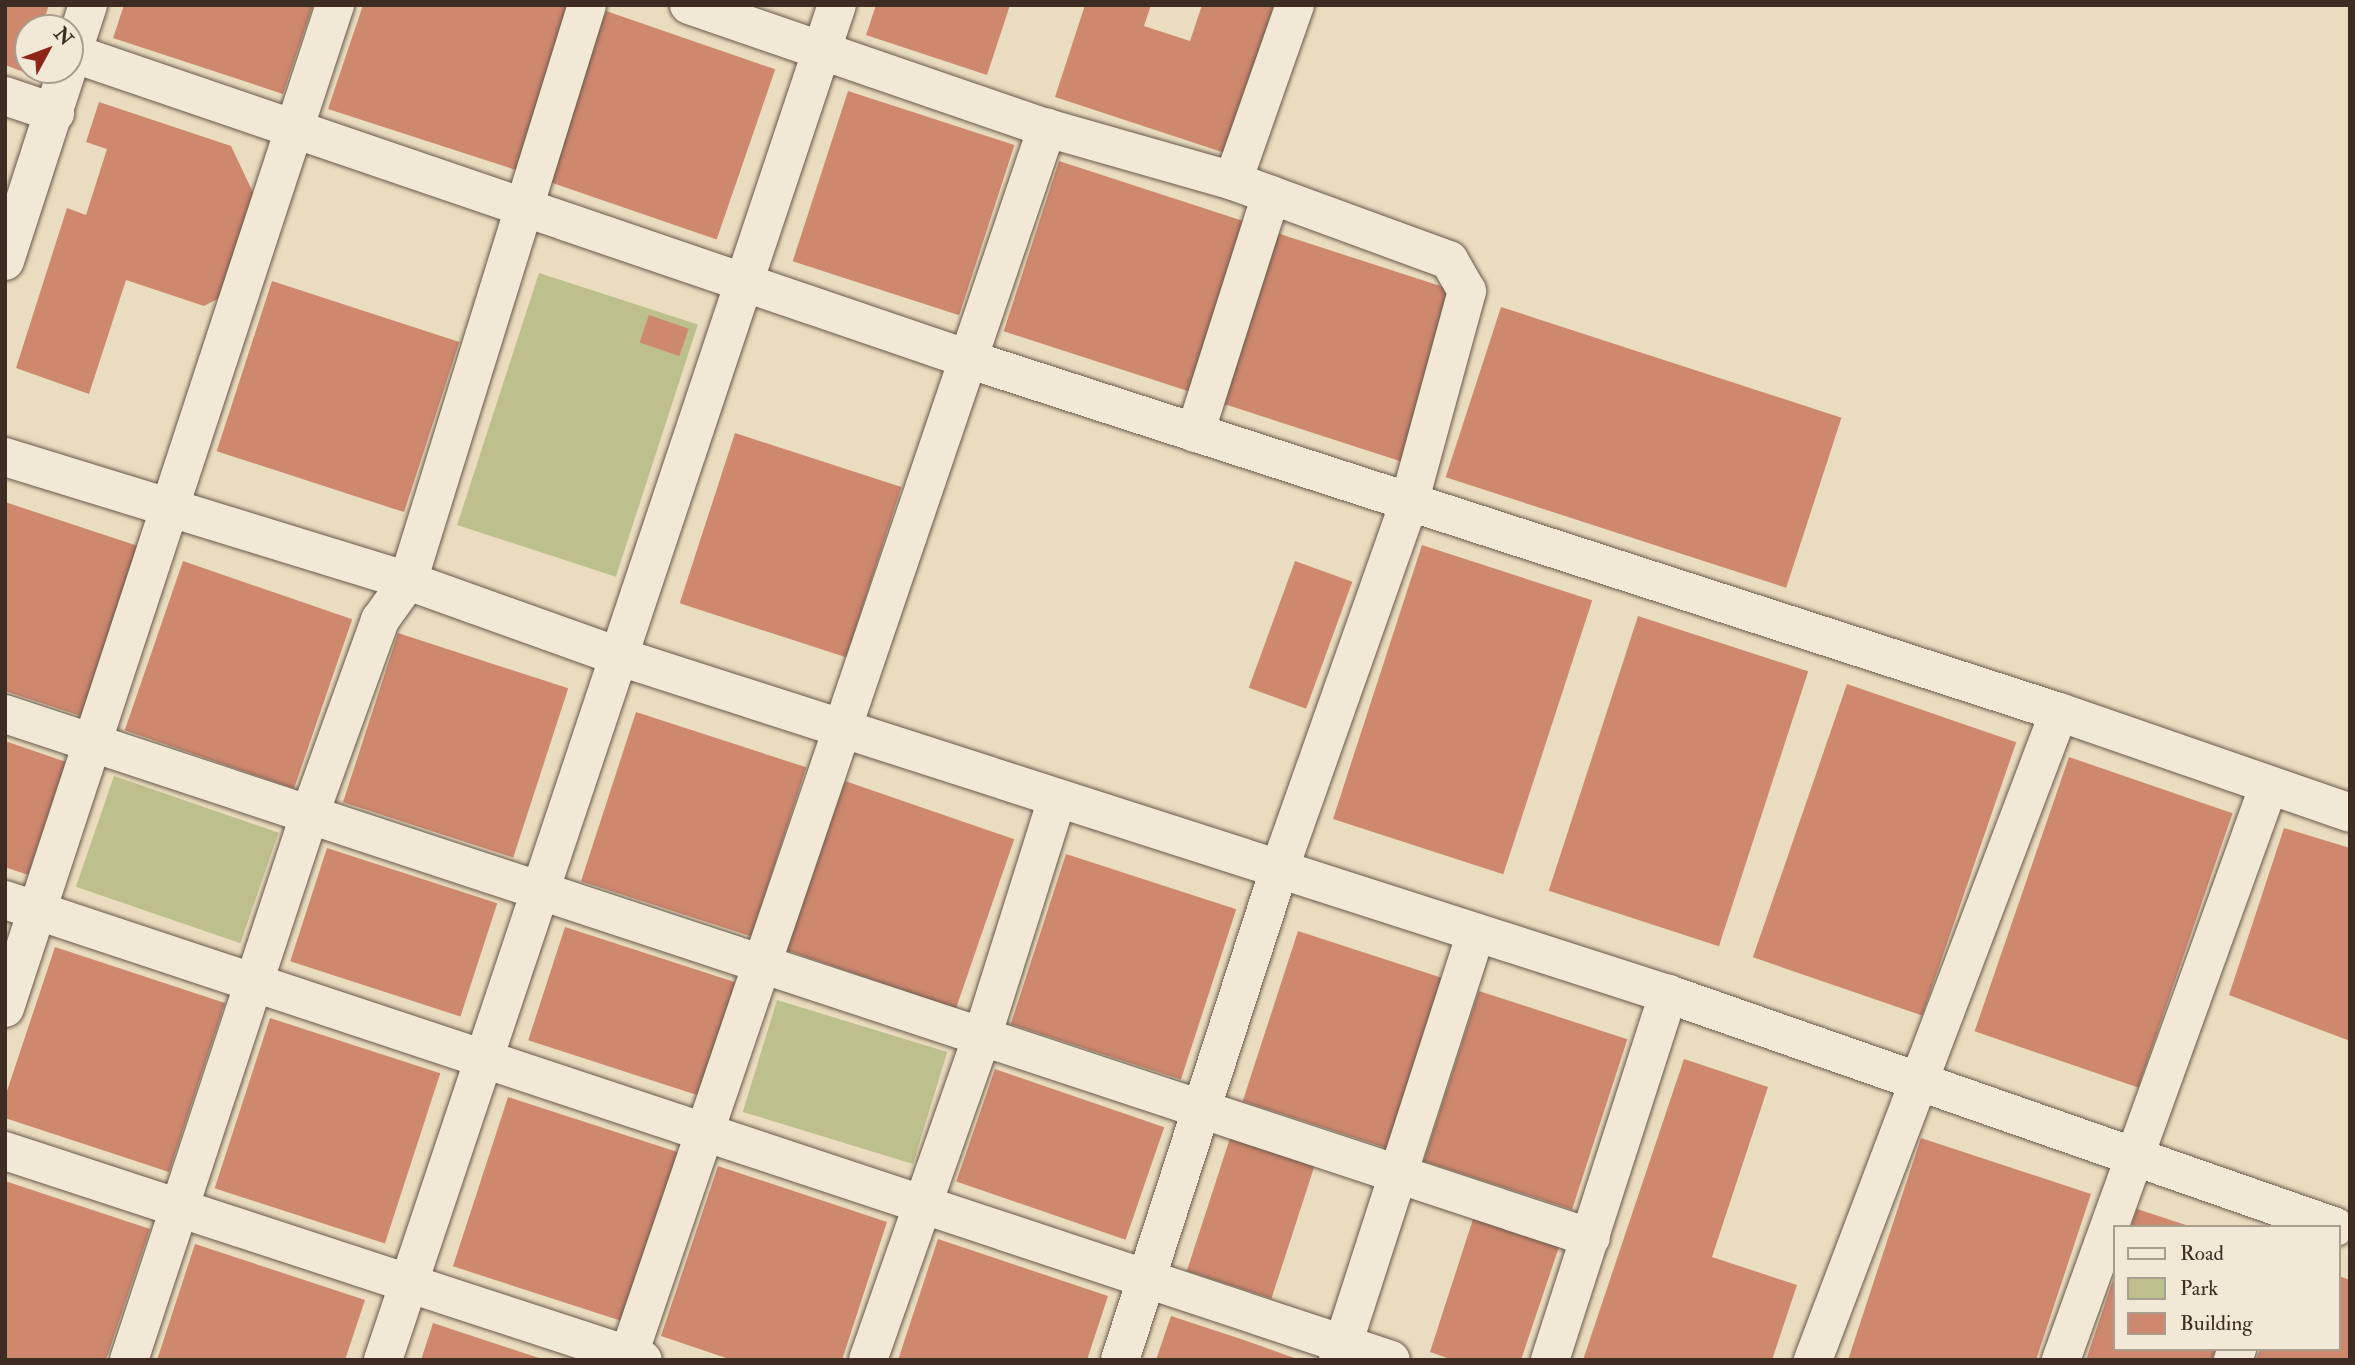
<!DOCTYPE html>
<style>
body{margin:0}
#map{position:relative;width:2355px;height:1365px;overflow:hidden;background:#eaddbf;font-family:"IM FELL Double Pica",serif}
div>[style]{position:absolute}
.green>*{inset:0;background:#bdbf8d;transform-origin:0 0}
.building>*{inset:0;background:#ce886e;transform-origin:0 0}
.roads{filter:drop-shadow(0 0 2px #68584b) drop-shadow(0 0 2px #68584b)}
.minor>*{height:38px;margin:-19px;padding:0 19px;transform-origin:19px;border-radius:19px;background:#f1e9d5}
span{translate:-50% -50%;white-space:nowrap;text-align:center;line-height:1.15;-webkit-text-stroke:5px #f1e9d5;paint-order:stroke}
.frame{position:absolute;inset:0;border:7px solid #3d2c24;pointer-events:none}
.legend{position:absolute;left:2113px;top:1225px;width:228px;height:126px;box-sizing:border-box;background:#f1e9d5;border:2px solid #a99d8e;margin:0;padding:9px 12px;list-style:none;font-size:21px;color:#3d2c24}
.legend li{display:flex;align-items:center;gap:14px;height:35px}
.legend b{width:35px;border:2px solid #a99d8e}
.north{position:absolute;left:14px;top:14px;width:70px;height:70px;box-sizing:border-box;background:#f1e9d5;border:2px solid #a99d8e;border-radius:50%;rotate:49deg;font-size:19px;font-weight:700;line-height:28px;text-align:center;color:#3d2c24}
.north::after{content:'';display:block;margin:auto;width:24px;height:32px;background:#8f2418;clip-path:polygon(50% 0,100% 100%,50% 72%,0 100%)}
</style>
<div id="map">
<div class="green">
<div style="left:539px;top:273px;width:167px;height:265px;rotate:18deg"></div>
<div style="left:114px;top:776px;width:174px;height:117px;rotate:19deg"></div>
<div style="left:777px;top:1000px;width:178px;height:117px;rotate:17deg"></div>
</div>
<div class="building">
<div style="clip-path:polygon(5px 5px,49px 5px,41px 28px,28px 28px,26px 73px,5px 65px)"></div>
<div style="clip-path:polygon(124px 5px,313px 5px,283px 94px,113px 38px)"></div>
<div style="clip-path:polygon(363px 5px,570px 5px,516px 170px,328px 109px)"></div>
<div style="clip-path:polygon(876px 5px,1010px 5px,987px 75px,866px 35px)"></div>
<div style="clip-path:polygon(1085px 5px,1151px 5px,1144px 26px,1190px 41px,1202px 5px,1274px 5px,1225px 153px,1055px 97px)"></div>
<div style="left:606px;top:11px;width:179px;height:180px;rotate:19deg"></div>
<div style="left:848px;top:91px;width:175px;height:179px;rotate:18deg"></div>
<div style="clip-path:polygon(99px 102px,231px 146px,259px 205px,229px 293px,204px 306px,126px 280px,89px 394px,16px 368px,67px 208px,86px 215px,107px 149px,86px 142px)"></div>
<div style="left:1059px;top:161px;width:197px;height:179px;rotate:18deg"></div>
<div style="left:1274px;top:232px;width:192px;height:179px;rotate:18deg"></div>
<div style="left:272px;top:281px;width:197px;height:179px;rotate:18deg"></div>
<div style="left:1501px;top:307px;width:358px;height:179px;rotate:18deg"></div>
<div style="left:649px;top:315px;width:42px;height:29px;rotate:19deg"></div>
<div style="left:735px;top:433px;width:175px;height:179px;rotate:18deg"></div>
<div style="clip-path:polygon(5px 502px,138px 546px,81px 716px,5px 691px)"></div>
<div style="left:1422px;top:545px;width:179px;height:288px;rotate:18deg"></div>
<div style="left:183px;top:561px;width:179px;height:179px;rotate:19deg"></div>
<div style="left:1295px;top:561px;width:61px;height:135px;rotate:20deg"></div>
<div style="left:1638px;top:616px;width:179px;height:289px;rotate:18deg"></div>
<div style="left:398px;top:633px;width:179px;height:178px;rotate:18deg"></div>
<div style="left:1847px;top:684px;width:179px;height:289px;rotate:19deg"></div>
<div style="left:636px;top:712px;width:179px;height:178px;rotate:18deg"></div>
<div style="clip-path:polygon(5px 741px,66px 762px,28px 875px,5px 867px)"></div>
<div style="left:2069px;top:757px;width:173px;height:290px;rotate:19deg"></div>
<div style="left:845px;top:781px;width:179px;height:179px;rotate:19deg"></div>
<div style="clip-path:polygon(2284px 828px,2350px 848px,2350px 1041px,2229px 995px)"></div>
<div style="left:327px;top:848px;width:179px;height:119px;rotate:18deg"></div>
<div style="left:1066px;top:854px;width:179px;height:179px;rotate:18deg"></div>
<div style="left:565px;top:927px;width:179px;height:119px;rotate:18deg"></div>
<div style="left:1298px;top:931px;width:156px;height:179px;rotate:18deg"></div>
<div style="clip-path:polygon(55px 947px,225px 1003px,169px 1172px,5px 1118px,5px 1097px)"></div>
<div style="left:1479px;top:991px;width:156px;height:179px;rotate:18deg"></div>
<div style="left:270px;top:1018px;width:179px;height:179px;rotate:18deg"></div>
<div style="clip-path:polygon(1684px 1059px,1768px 1087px,1712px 1257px,1797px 1285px,1772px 1360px,1583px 1360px)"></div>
<div style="left:995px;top:1069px;width:179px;height:119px;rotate:19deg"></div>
<div style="left:508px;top:1097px;width:179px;height:178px;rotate:18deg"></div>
<div style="left:1231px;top:1135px;width:89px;height:143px;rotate:18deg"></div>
<div style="clip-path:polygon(1921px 1138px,2091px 1194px,2036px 1360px,1848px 1360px)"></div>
<div style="clip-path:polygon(718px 1166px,887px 1222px,842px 1360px,732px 1360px,661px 1336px)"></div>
<div style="clip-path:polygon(5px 1181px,150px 1229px,106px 1360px,5px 1360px)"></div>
<div style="clip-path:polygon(2137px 1209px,2189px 1226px,2189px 1227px,2131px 1227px)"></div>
<div style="clip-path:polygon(1474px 1216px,1560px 1244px,1521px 1360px,1453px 1360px,1430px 1352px)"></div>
<div style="clip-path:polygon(938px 1239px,1108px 1296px,1087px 1360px,898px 1360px)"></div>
<div style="clip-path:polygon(195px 1244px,365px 1300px,345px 1360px,157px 1360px)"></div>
<div style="clip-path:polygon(2115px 1274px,2115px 1349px,2216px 1349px,2212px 1360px,2086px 1360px)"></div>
<div style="clip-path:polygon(2339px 1276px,2350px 1280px,2350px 1360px,2256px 1360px,2260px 1349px,2339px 1349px)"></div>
<div style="clip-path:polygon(1171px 1316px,1244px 1340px,1300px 1360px,1156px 1360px)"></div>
<div style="clip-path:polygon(433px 1323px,542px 1359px,542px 1360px,421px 1360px)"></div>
</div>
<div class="roads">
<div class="minor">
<div style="left:689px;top:5px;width:379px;rotate:19deg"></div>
<div style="left:1047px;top:128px;width:193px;rotate:15.9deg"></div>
<div style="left:1233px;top:181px;width:230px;rotate:20.1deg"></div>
<div style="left:1449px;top:260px;width:36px;rotate:60deg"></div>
<div style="left:1467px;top:291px;width:217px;rotate:105.3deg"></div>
<div style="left:1410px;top:500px;width:393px;rotate:109.5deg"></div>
<div style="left:1279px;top:870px;width:515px;rotate:107.98deg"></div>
<div style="left:72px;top:53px;width:950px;rotate:18.85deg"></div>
<div style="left:971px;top:360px;width:1144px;rotate:17.93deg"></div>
<div style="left:2059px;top:712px;width:308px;rotate:19.1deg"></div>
<div style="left:70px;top:60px;width:58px;rotate:-71.9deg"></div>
<div style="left:5px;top:96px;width:53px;rotate:18.8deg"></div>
<div style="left:1233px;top:181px;width:187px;rotate:-70.6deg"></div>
<div style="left:5px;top:261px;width:201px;rotate:-72deg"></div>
<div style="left:1195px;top:433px;width:250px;rotate:-72.3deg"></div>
<div style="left:5px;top:457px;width:422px;rotate:17.1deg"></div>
<div style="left:408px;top:581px;width:225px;rotate:19.7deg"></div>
<div style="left:620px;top:657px;width:1101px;rotate:17.83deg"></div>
<div style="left:1668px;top:994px;width:707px;rotate:19.23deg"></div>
<div style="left:5px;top:714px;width:1670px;rotate:18.28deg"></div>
<div style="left:5px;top:900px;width:1460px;rotate:18.36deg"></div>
<div style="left:5px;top:1008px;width:1056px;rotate:-71.79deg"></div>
<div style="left:5px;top:1151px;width:671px;rotate:18.14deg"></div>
<div style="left:129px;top:1360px;width:570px;rotate:-71.69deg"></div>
<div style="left:308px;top:819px;width:212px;rotate:-70.1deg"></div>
<div style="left:380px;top:620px;width:48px;rotate:-54.3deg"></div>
<div style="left:408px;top:581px;width:603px;rotate:-72.74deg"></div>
<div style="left:383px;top:1360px;width:1429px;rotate:-71.48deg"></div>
<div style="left:627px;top:1360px;width:1302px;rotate:-71.18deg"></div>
<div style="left:868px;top:1360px;width:343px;rotate:-70.6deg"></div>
<div style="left:982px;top:1037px;width:250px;rotate:-72.5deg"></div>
<div style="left:1338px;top:1360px;width:449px;rotate:-72.1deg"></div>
<div style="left:1550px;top:1360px;width:385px;rotate:-72.1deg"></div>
<div style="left:1813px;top:1360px;width:693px;rotate:-69.21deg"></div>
<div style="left:2061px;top:1360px;width:611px;rotate:-70.11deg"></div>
<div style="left:2233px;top:1360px;width:12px;rotate:-70deg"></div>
</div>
</div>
<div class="frame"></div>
<ul class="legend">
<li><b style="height:9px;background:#f1e9d5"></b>Road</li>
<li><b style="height:19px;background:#bdbf8d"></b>Park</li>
<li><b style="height:19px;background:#ce886e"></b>Building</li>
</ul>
<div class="north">N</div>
</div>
